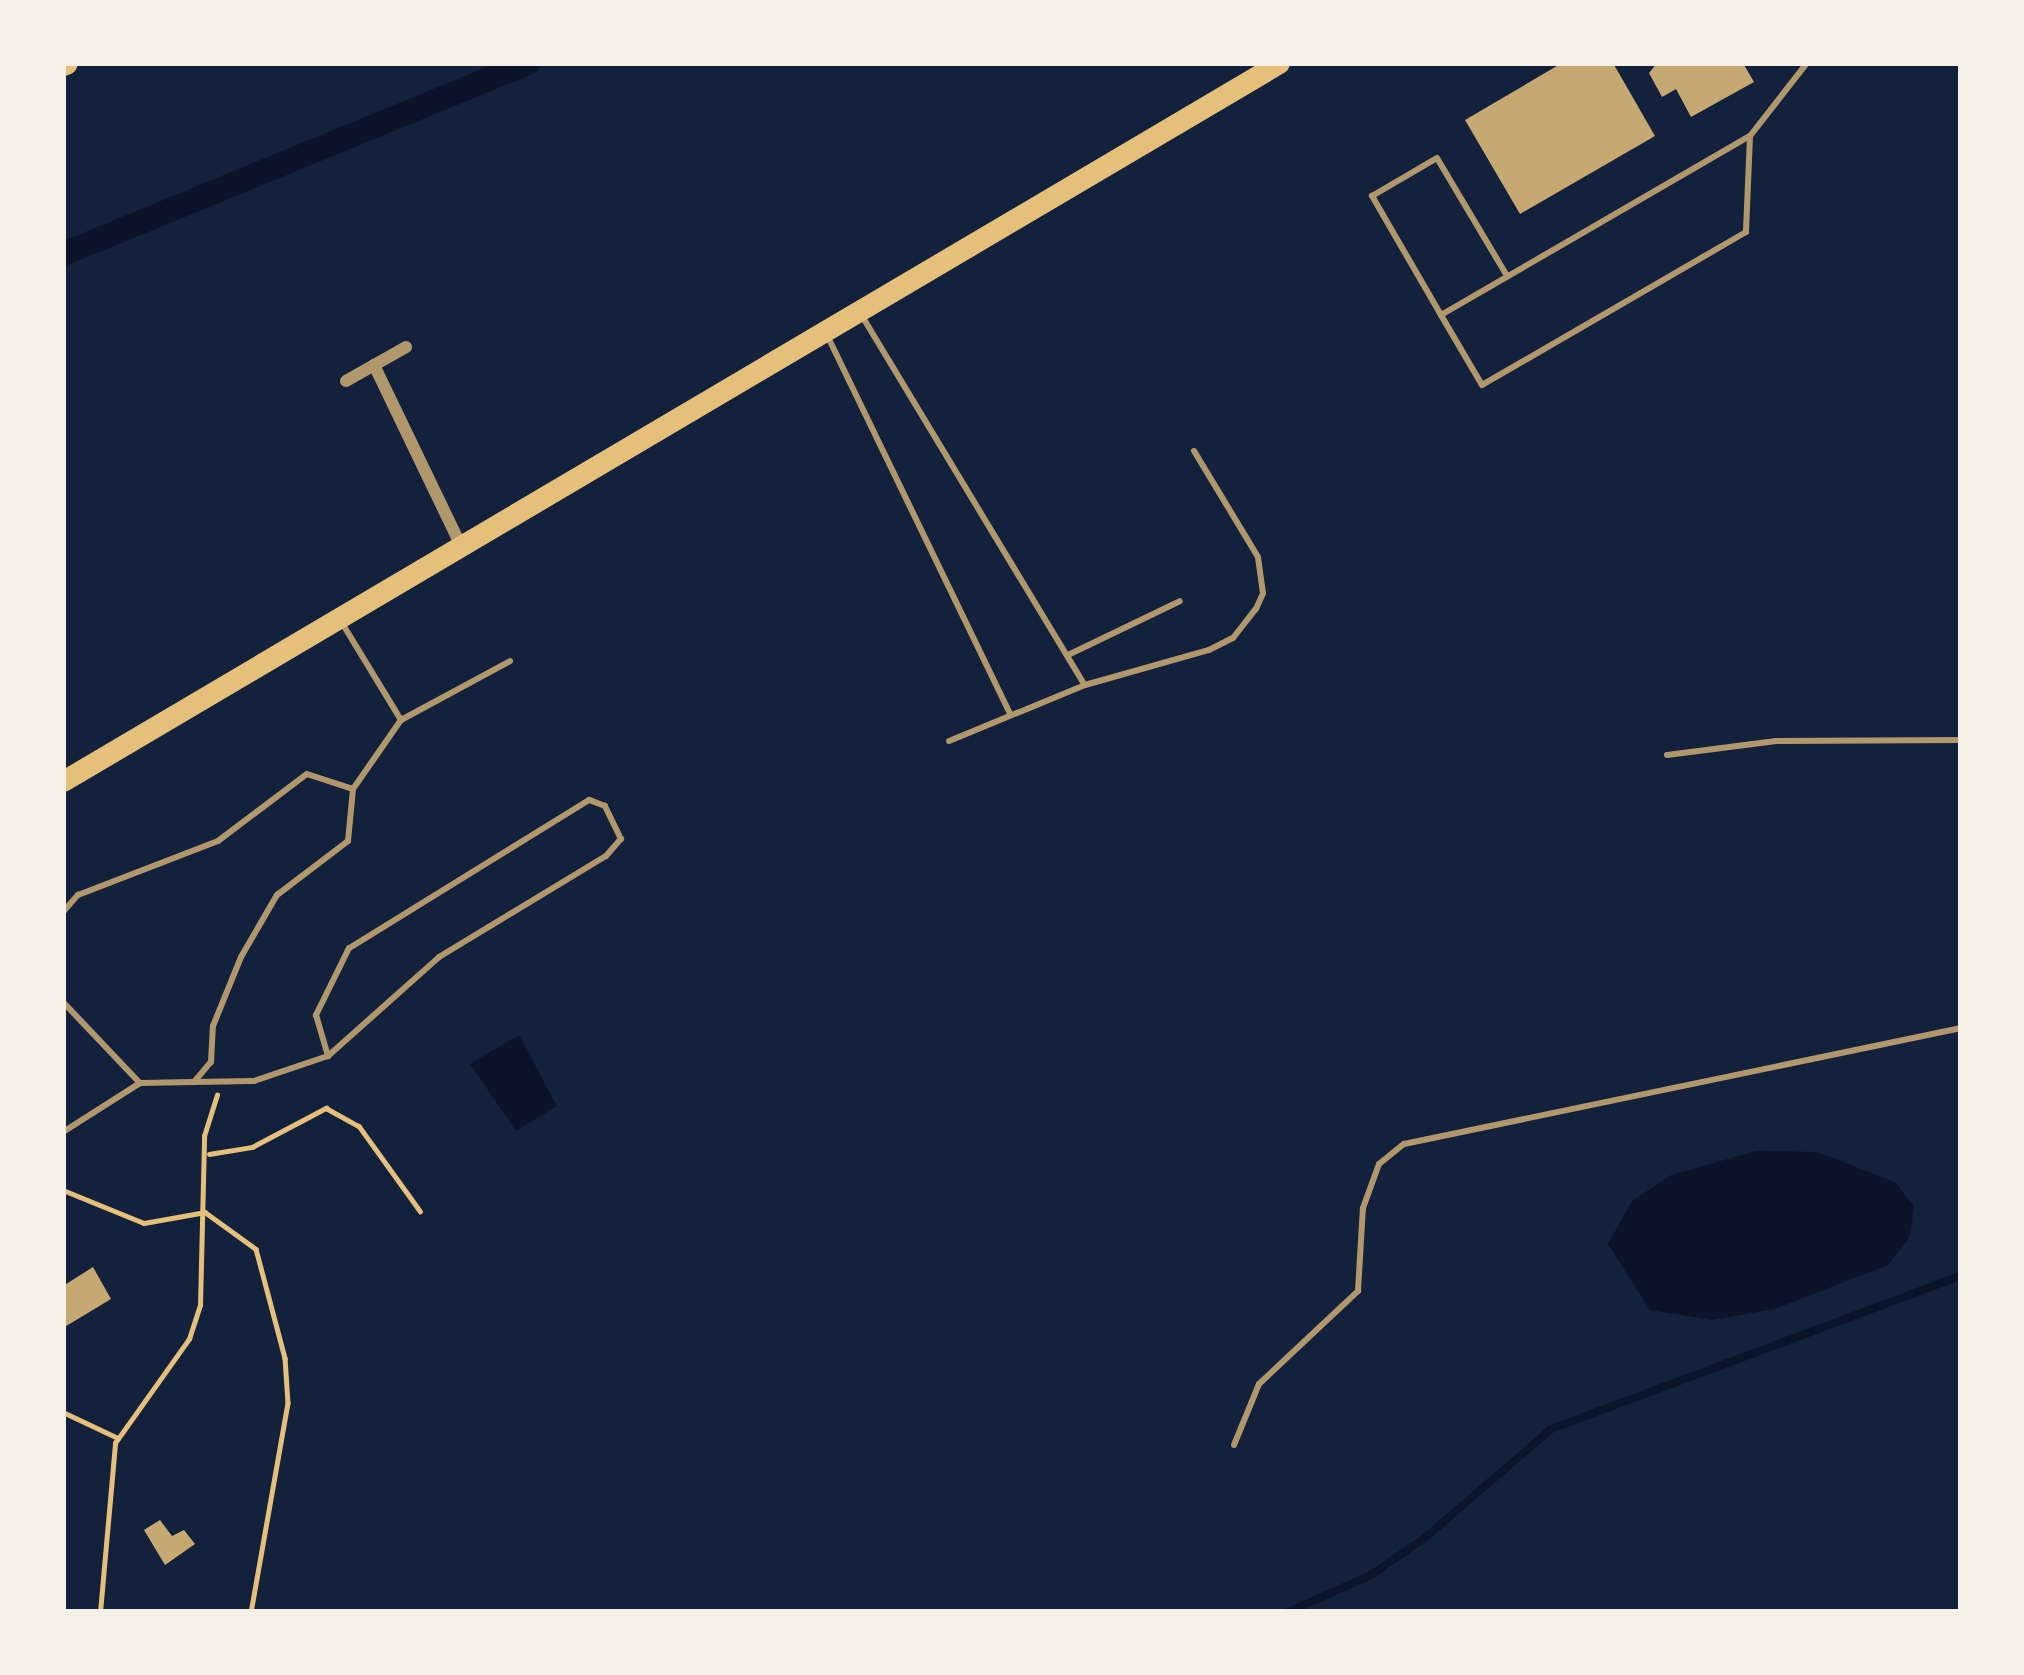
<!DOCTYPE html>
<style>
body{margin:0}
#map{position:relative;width:2024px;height:1675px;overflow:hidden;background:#14213d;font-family:Barlow,sans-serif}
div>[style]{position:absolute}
.water>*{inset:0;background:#0b132b}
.stream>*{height:8px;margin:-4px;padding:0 4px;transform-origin:4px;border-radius:4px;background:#0b132b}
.canal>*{height:24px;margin:-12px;padding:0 12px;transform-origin:12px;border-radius:12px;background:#0b132b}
.building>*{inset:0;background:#c6a872}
.path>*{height:4.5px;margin:-2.25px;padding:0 2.25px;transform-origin:2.25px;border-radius:2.25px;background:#e5c07b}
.service>*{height:6px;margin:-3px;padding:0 3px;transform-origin:3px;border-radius:3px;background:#b1986c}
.minor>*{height:12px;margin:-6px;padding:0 6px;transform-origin:6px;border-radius:6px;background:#b1986c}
.primary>*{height:21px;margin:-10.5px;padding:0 10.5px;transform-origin:10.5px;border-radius:10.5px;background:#e5c07b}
.motorway>*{height:24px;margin:-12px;padding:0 12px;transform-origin:12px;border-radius:12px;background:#e5c07b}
span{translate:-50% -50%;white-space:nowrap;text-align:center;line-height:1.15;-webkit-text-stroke:12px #f6f1e7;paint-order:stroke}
.frame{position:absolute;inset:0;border:66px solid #f6f1e7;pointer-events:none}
</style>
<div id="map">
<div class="water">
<div style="clip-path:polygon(519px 1035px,557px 1106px,516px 1131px,470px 1064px)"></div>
<div style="clip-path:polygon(1756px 1151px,1817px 1152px,1895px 1182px,1914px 1206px,1910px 1237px,1888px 1265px,1775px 1309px,1712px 1320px,1650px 1310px,1608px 1244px,1632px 1201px,1671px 1175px)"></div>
</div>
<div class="stream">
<div style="left:1288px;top:1612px;width:91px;rotate:-24deg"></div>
<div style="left:1371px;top:1575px;width:67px;rotate:-34.6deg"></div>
<div style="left:1426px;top:1537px;width:165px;rotate:-40.8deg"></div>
<div style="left:1551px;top:1429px;width:438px;rotate:-20.5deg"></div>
</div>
<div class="canal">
<div style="left:63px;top:254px;width:503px;rotate:-22.33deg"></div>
</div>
<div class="building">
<div style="clip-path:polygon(1562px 63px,1613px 63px,1655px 136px,1520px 214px,1465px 120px)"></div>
<div style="clip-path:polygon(1657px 63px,1743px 63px,1754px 82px,1691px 117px,1676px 89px,1662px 97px,1649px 73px)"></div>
<div style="clip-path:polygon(93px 1267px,111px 1299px,63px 1328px,63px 1286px)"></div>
<div style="clip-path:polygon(160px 1520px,172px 1536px,184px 1530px,195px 1544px,165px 1565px,144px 1530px)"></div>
</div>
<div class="path">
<div style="left:209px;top:1154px;width:44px;rotate:-9.2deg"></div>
<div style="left:252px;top:1147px;width:84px;rotate:-27.8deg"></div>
<div style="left:326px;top:1108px;width:38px;rotate:29deg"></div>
<div style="left:359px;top:1126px;width:105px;rotate:54.3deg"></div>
<div style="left:63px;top:1190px;width:87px;rotate:22.2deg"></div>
<div style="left:144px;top:1223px;width:62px;rotate:-10.2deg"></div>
<div style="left:205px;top:1212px;width:63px;rotate:36deg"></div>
<div style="left:256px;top:1249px;width:113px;rotate:75.1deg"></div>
<div style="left:285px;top:1358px;width:45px;rotate:86.2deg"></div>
<div style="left:288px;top:1403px;width:212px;rotate:100deg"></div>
<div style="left:63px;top:1412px;width:61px;rotate:25.3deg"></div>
<div style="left:100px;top:1612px;width:170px;rotate:-84.9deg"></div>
<div style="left:115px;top:1443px;width:128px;rotate:-54.6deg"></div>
<div style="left:189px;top:1339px;width:36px;rotate:-72deg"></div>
<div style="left:200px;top:1305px;width:169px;rotate:-88.6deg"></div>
<div style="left:204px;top:1136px;width:43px;rotate:-72.4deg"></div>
</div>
<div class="service">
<div style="left:1750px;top:136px;width:96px;rotate:92.4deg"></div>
<div style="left:1746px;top:232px;width:305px;rotate:149.9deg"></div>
<div style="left:1482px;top:385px;width:81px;rotate:-120.4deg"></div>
<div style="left:1441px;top:315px;width:357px;rotate:-30.1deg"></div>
<div style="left:1750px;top:136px;width:93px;rotate:-52deg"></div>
<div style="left:1441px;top:315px;width:138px;rotate:-120.1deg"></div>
<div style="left:1372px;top:196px;width:75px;rotate:-30.3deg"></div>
<div style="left:1437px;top:158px;width:137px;rotate:59.3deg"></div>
<div style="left:862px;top:316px;width:431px;rotate:58.9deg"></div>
<div style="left:1085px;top:685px;width:147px;rotate:157.6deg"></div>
<div style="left:827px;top:335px;width:422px;rotate:64.2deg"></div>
<div style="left:342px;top:623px;width:114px;rotate:58.7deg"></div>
<div style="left:401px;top:720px;width:124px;rotate:-28.4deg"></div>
<div style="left:1068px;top:655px;width:124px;rotate:-25.7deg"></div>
<div style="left:1085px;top:685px;width:129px;rotate:-15.8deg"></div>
<div style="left:1209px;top:650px;width:27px;rotate:-27deg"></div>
<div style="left:1233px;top:638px;width:37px;rotate:-52deg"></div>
<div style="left:1256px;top:609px;width:17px;rotate:-66deg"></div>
<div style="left:1263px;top:593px;width:36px;rotate:-98deg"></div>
<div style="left:1258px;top:557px;width:124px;rotate:-121.1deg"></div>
<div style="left:1667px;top:755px;width:110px;rotate:-7.3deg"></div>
<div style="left:1776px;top:741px;width:185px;rotate:-0.3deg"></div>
<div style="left:63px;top:912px;width:23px;rotate:-49deg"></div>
<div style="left:78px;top:895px;width:150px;rotate:-21.1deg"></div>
<div style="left:218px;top:841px;width:111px;rotate:-37deg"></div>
<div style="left:307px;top:774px;width:48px;rotate:18.1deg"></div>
<div style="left:63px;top:1002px;width:112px;rotate:46.5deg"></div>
<div style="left:140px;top:1083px;width:54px;rotate:-1.1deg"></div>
<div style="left:194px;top:1082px;width:26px;rotate:-50deg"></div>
<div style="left:211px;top:1062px;width:36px;rotate:-87deg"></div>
<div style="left:213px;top:1026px;width:74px;rotate:-67.9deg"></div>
<div style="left:241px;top:957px;width:72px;rotate:-59.9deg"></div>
<div style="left:277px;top:895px;width:89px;rotate:-37.3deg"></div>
<div style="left:348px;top:841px;width:52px;rotate:-84.5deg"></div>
<div style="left:353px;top:789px;width:84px;rotate:-55.2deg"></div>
<div style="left:194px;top:1082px;width:60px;rotate:-1deg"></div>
<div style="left:254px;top:1081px;width:78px;rotate:-18.7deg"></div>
<div style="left:328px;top:1056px;width:149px;rotate:-41.7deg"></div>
<div style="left:439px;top:957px;width:195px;rotate:-31.2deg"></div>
<div style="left:606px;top:856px;width:23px;rotate:-49deg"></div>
<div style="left:621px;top:839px;width:37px;rotate:-116deg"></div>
<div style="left:605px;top:806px;width:17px;rotate:-159deg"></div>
<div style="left:589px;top:800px;width:282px;rotate:148.3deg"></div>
<div style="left:349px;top:948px;width:75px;rotate:116.2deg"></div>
<div style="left:316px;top:1015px;width:43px;rotate:73.7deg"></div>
<div style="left:63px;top:1132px;width:91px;rotate:-32.5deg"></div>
<div style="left:1234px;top:1445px;width:66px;rotate:-67.7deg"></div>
<div style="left:1259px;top:1384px;width:136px;rotate:-43.2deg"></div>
<div style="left:1358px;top:1291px;width:83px;rotate:-86.6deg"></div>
<div style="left:1363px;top:1208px;width:47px;rotate:-70deg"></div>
<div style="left:1379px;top:1164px;width:32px;rotate:-39deg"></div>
<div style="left:1404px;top:1144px;width:569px;rotate:-11.76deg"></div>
</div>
<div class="minor">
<div style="left:374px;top:365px;width:203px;rotate:64.3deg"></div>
<div style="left:346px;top:381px;width:69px;rotate:-29.5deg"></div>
</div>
<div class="primary">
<div style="left:63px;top:781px;width:1412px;rotate:-30.56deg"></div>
</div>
<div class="motorway">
<div style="left:63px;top:64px;width:3px;rotate:-18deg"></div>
</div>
<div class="frame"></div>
</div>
